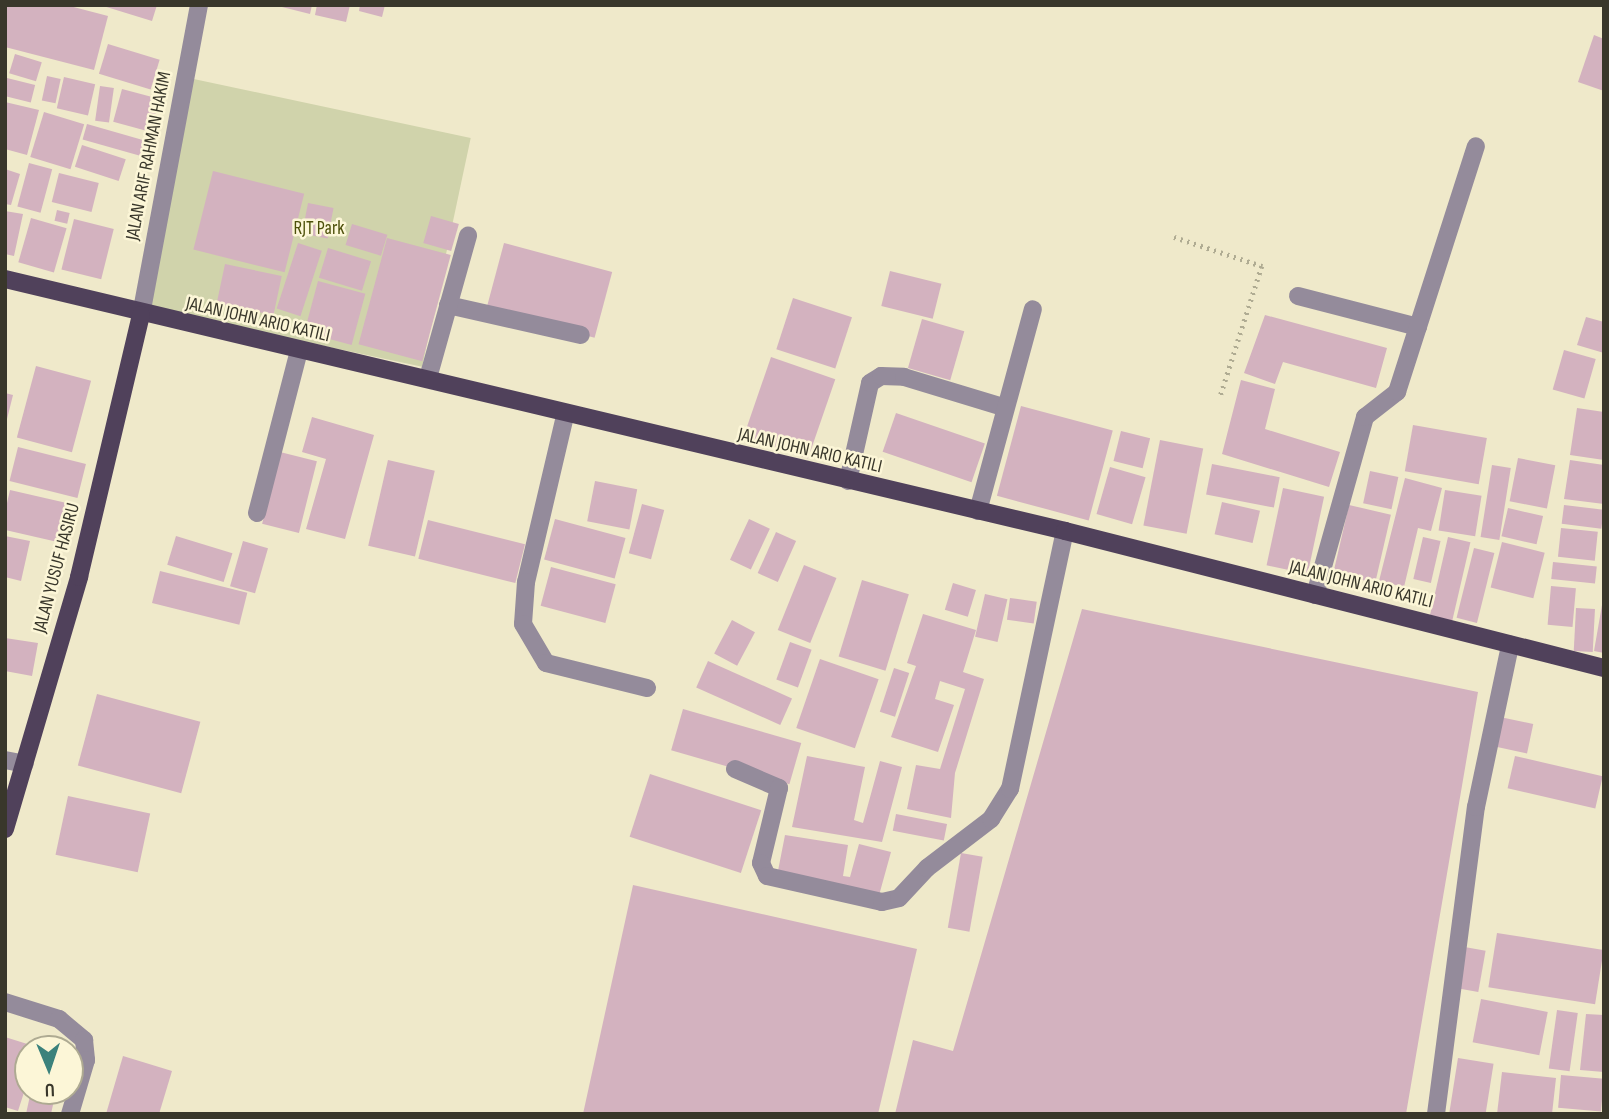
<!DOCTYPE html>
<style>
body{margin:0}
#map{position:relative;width:1609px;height:1119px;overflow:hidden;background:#efe9ca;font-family:"Sofia Sans Condensed",sans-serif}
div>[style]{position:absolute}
.green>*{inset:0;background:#d0d3ab;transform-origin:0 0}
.building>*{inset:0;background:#d3b2bf;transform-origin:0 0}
.path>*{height:4.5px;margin-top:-2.25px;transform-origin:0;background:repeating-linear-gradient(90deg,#afab92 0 2px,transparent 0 7px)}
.minor>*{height:18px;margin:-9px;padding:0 9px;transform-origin:9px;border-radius:9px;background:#948b9b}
.major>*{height:18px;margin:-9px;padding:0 9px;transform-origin:9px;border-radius:9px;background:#50415b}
span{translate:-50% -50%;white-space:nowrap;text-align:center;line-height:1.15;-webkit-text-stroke:5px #fcf6d7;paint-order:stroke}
.street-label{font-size:19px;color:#39372b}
.park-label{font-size:19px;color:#4d500a}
.frame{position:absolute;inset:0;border:7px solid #39372b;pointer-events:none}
.north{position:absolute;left:14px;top:1035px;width:70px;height:70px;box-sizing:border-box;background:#fcf6d7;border:2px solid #aeaa92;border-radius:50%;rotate:178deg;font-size:19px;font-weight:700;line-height:28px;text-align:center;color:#39372b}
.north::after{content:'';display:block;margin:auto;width:24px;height:32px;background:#3b827c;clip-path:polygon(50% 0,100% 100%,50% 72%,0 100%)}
</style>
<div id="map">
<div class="green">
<div style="left:189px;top:78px;width:288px;height:234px;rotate:12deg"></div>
</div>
<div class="building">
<div style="clip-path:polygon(5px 5px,66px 5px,108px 16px,94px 70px,5px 47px)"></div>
<div style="clip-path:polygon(100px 5px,157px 5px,152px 21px)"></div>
<div style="clip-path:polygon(274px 5px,312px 5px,310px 14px)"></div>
<div style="clip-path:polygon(317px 5px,350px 5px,346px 22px,315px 15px)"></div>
<div style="clip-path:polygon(360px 5px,385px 5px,382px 17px,359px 11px)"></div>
<div style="clip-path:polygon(1594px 35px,1604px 39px,1604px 91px,1578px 82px)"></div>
<div style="left:108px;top:44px;width:54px;height:31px;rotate:17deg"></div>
<div style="left:15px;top:54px;width:28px;height:20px;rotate:17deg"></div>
<div style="left:47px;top:76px;width:14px;height:25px;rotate:12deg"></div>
<div style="left:64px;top:77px;width:32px;height:32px;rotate:13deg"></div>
<div style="left:7px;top:78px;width:29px;height:18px;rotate:14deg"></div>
<div style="left:100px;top:86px;width:14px;height:35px;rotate:8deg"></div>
<div style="left:122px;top:89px;width:39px;height:34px;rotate:15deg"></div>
<div style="clip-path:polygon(5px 102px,39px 110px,27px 155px,5px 149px)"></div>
<div style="left:44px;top:112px;width:42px;height:47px;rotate:17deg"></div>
<div style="left:87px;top:124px;width:68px;height:16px;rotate:16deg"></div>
<div style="left:82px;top:145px;width:46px;height:23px;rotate:18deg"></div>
<div style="left:29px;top:163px;width:24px;height:45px;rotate:15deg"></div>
<div style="clip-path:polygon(5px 169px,20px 174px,11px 205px,5px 204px)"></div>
<div style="left:213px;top:171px;width:94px;height:81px;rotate:14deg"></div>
<div style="left:59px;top:173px;width:41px;height:30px;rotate:14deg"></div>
<div style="left:308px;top:203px;width:26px;height:31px;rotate:11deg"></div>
<div style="left:57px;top:210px;width:13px;height:11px;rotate:13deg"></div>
<div style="clip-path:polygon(5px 211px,23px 214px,14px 256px,5px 254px)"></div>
<div style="left:431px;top:216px;width:29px;height:28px;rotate:16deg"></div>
<div style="left:31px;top:218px;width:37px;height:46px;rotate:16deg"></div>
<div style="left:74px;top:219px;width:41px;height:52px;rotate:14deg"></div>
<div style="left:352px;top:224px;width:37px;height:22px;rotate:17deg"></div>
<div style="left:387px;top:238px;width:66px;height:110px;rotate:15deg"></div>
<div style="left:298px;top:243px;width:25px;height:69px;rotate:18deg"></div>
<div style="left:504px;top:243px;width:112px;height:68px;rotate:15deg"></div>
<div style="left:328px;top:248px;width:45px;height:31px;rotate:17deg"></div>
<div style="left:225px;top:264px;width:58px;height:40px;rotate:12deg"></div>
<div style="left:890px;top:271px;width:53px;height:36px;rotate:14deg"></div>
<div style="left:318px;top:281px;width:49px;height:53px;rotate:15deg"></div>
<div style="left:793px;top:298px;width:62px;height:54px;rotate:18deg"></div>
<div style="clip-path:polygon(1265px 315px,1387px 348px,1376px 388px,1283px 362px,1275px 384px,1244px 373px)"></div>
<div style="clip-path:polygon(1586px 317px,1604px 322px,1604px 353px,1577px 345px)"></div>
<div style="left:922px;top:319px;width:44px;height:51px;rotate:16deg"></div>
<div style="left:1564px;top:350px;width:33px;height:41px;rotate:16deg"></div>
<div style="left:771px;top:357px;width:68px;height:84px;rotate:19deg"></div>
<div style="left:36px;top:366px;width:57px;height:74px;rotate:15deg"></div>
<div style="clip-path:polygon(1241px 380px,1275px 389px,1265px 429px,1340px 452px,1329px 487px,1222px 454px)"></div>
<div style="clip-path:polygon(5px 393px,13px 395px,6px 423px,5px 423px)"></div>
<div style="left:1021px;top:406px;width:95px;height:93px;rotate:15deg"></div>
<div style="clip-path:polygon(1577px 408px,1604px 412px,1604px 460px,1570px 455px)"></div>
<div style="left:896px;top:413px;width:94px;height:41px;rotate:19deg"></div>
<div style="clip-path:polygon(312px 417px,374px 435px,345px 539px,306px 529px,326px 459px,302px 452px)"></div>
<div style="left:1413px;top:425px;width:75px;height:47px;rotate:10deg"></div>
<div style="left:1121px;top:431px;width:30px;height:31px;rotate:14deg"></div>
<div style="left:1160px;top:440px;width:44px;height:87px;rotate:11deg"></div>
<div style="left:18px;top:447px;width:70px;height:35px;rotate:14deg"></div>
<div style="left:280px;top:452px;width:38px;height:74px;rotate:14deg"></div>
<div style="left:1518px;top:458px;width:38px;height:44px;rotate:11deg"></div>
<div style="left:388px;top:460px;width:48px;height:88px;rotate:13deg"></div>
<div style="clip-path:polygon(1570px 460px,1604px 465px,1604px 504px,1564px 499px)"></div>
<div style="left:1212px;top:464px;width:69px;height:31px;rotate:11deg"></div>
<div style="left:1492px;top:465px;width:19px;height:73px;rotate:9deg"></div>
<div style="left:1110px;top:467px;width:37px;height:49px;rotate:16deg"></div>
<div style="left:1370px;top:471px;width:29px;height:33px;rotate:12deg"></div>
<div style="clip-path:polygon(1405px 478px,1442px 488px,1431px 531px,1418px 528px,1404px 587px,1379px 581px)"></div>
<div style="left:595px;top:481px;width:43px;height:41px;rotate:11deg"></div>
<div style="left:1283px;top:488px;width:42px;height:79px;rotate:12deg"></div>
<div style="left:10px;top:490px;width:57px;height:40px;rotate:13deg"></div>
<div style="left:1445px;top:490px;width:37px;height:41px;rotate:9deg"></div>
<div style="left:1222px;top:502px;width:39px;height:33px;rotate:13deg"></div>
<div style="left:642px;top:504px;width:23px;height:51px;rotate:15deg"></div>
<div style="left:1349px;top:505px;width:43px;height:70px;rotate:13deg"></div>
<div style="left:1564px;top:505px;width:40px;height:19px;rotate:7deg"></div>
<div style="left:1508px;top:508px;width:36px;height:29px;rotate:13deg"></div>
<div style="left:555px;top:519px;width:73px;height:42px;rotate:15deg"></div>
<div style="left:749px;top:519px;width:23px;height:45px;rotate:25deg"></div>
<div style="left:428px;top:520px;width:100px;height:40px;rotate:14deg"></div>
<div style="left:1561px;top:528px;width:37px;height:29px;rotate:6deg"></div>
<div style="left:776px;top:532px;width:22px;height:45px;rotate:24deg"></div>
<div style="clip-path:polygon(5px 536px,30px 541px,21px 581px,5px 577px)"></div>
<div style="left:176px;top:536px;width:59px;height:30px;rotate:17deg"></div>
<div style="left:1423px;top:537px;width:18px;height:43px;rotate:13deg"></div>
<div style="left:1448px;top:537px;width:23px;height:81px;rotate:13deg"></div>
<div style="left:243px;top:541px;width:26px;height:47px;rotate:16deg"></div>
<div style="left:1502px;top:542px;width:44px;height:47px;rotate:14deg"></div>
<div style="left:1474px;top:548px;width:21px;height:72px;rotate:14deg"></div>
<div style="left:1553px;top:562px;width:44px;height:17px;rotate:6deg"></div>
<div style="left:804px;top:565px;width:35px;height:70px;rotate:22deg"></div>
<div style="left:551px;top:567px;width:67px;height:40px;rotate:15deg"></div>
<div style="left:160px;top:571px;width:90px;height:33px;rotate:14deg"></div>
<div style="left:862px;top:580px;width:49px;height:80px;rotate:17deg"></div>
<div style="left:953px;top:583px;width:24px;height:28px;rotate:17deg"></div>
<div style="left:1551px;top:586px;width:25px;height:39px;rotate:5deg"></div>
<div style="left:985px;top:594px;width:23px;height:44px;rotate:13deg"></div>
<div style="left:1010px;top:598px;width:27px;height:22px;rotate:8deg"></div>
<div style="clip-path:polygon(1602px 605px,1604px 605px,1604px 653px,1594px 651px)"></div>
<div style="left:1576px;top:608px;width:19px;height:43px;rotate:3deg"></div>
<div style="clip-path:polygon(1082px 609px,1478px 692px,1406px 1114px,895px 1114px,913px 1040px,953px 1051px)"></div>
<div style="clip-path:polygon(923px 614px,976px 630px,963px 672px,984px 679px,955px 773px,951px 818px,907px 809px,916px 765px,940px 769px,965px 689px,940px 681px,935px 699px,954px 705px,938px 752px,891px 737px,916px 666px,907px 663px)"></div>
<div style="left:732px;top:620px;width:26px;height:38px;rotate:28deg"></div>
<div style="clip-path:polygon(5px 638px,38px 643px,32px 676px,5px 671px)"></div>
<div style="left:790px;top:642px;width:23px;height:40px;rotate:20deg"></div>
<div style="left:820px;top:659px;width:62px;height:73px;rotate:19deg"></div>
<div style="left:708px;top:661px;width:92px;height:29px;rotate:24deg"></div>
<div style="left:894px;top:668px;width:16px;height:46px;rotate:18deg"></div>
<div style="left:97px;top:694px;width:107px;height:74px;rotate:15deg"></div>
<div style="left:683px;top:709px;width:123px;height:43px;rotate:16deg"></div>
<div style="left:1500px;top:717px;width:34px;height:30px;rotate:12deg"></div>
<div style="clip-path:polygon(807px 756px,865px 767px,854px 820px,863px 823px,880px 761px,902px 767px,882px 842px,792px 827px)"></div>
<div style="left:1515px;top:756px;width:90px;height:33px;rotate:13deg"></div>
<div style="left:650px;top:774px;width:117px;height:66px;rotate:18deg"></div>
<div style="left:68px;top:796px;width:84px;height:60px;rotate:12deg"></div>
<div style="left:896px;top:814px;width:52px;height:17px;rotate:11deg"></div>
<div style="clip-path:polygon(785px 835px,848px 845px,843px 876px,850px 877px,859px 844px,891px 852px,878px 899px,777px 876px)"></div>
<div style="left:961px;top:853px;width:22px;height:76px;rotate:10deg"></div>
<div style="clip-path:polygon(633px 885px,917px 949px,878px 1114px,583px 1114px)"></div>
<div style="left:1497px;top:933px;width:108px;height:55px;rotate:9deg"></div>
<div style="left:1459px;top:946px;width:27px;height:42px;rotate:10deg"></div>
<div style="left:1481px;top:999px;width:68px;height:44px;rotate:11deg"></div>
<div style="left:1557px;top:1010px;width:21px;height:59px;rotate:8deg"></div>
<div style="clip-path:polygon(1586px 1014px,1604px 1015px,1604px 1072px,1580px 1070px)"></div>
<div style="clip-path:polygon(5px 1037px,40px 1048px,28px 1049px,28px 1080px,18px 1111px,5px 1107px)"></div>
<div style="clip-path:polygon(123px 1056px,172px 1071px,159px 1114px,106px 1114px)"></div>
<div style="left:1458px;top:1058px;width:36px;height:57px;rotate:9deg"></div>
<div style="clip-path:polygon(1502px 1072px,1556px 1078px,1552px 1114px,1497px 1114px)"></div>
<div style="left:1561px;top:1075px;width:43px;height:33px;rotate:5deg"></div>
<div style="clip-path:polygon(31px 1091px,56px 1091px,51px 1114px,26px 1114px)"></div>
</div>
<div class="path">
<div style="left:1174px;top:237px;width:93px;rotate:18.2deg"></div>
<div style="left:1262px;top:266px;width:139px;rotate:107.7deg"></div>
</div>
<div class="minor">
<div style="left:1298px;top:296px;width:124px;rotate:14.5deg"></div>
<div style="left:448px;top:305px;width:136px;rotate:12.7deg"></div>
<div style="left:141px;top:315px;width:315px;rotate:-79.4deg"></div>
<div style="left:428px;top:378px;width:148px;rotate:-74.3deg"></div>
<div style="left:565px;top:416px;width:171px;rotate:103.2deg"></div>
<div style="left:526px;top:582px;width:42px;rotate:94.1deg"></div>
<div style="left:523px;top:624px;width:45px;rotate:59.5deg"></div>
<div style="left:546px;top:663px;width:104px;rotate:13.9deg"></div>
<div style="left:848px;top:481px;width:100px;rotate:-77.3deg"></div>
<div style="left:870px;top:383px;width:13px;rotate:-32deg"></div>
<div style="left:881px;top:376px;width:23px;rotate:2deg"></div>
<div style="left:904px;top:377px;width:103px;rotate:16.9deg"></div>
<div style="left:978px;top:511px;width:209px;rotate:-74.8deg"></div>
<div style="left:257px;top:513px;width:167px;rotate:-75.5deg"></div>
<div style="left:1315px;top:595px;width:185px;rotate:-74.3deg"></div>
<div style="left:1365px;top:417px;width:41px;rotate:-38deg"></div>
<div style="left:1397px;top:392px;width:258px;rotate:-72.2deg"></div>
<div style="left:5px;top:760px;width:20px;rotate:11deg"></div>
<div style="left:735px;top:769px;width:48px;rotate:23.4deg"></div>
<div style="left:779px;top:788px;width:77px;rotate:103.5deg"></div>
<div style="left:761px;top:863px;width:14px;rotate:65deg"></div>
<div style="left:767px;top:876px;width:118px;rotate:12.7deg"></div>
<div style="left:882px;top:902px;width:17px;rotate:-13deg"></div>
<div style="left:899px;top:898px;width:41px;rotate:-47deg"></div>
<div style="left:927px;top:868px;width:81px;rotate:-37.4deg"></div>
<div style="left:991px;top:819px;width:36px;rotate:-58deg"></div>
<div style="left:1010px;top:789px;width:264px;rotate:-78deg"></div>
<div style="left:5px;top:1002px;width:57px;rotate:17.5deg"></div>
<div style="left:59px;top:1019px;width:33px;rotate:40deg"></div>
<div style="left:84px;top:1040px;width:20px;rotate:84deg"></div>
<div style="left:86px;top:1060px;width:56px;rotate:106.5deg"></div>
<div style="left:1436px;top:1114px;width:310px;rotate:-82.6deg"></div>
<div style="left:1476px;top:807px;width:166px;rotate:-78.1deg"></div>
</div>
<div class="major">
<div style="left:5px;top:279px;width:1090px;rotate:13.37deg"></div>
<div style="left:1065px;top:531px;width:556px;rotate:14.26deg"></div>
<div style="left:5px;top:829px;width:263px;rotate:-73.6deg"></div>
<div style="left:79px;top:577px;width:269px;rotate:-76.7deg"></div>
</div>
<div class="street-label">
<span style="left:149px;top:156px;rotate:-79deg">JALAN ARIF RAHMAN HAKIM</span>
<span style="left:258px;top:320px;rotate:13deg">JALAN JOHN ARIO KATILI</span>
<span style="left:810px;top:451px;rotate:13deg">JALAN JOHN ARIO KATILI</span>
<span style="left:57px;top:568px;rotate:-75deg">JALAN YUSUF HASIRU</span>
<span style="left:1361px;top:585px;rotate:14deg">JALAN JOHN ARIO KATILI</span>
</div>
<div class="park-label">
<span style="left:319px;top:229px">RJT Park</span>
</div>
<div class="frame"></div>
<div class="north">U</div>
</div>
